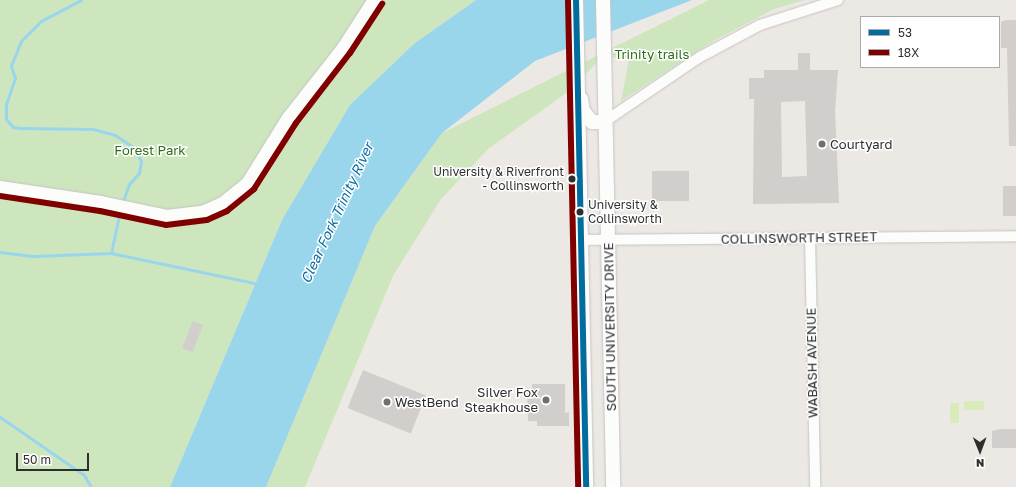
<!DOCTYPE html>
<style>
body{margin:0}
#map{position:relative;width:1016px;height:487px;overflow:hidden;background:#ece8e4;font-family:"Golos Text",sans-serif}
div>[style]{position:absolute}
.green>*{inset:0;background:#cee6be}
.pitch>*{inset:0;background:#d9eabb;transform-origin:0 0}
.water>*{inset:0;background:#99d6ec}
.stream>*{height:3px;margin:-1.5px;padding:0 1.5px;transform-origin:1.5px;border-radius:1.5px;background:#99d6ec}
.building>*{inset:0;background:#d1cecb;transform-origin:0 0}
.roads{filter:drop-shadow(0 0 1px #c5c4c5) drop-shadow(0 0 1px #c5c4c5)}
.street>*{height:10px;margin:-5px;padding:0 5px;transform-origin:5px;border-radius:5px;background:#fcfcfb}
.secondary>*{height:14px;margin:-7px;padding:0 7px;transform-origin:7px;border-radius:7px;background:#fcfcfb}
.bus-1>*{height:6px;margin:-3px;padding:0 3px;transform-origin:3px;border-radius:3px;background:#006d9e}
.bus-2>*{height:6px;margin:-3px;padding:0 3px;transform-origin:3px;border-radius:3px;background:#800000}
.dots>*{width:11px;height:11px;translate:-50% -50%;box-sizing:border-box;border:2px solid #fff;border-radius:50%}
span{translate:-50% -50%;white-space:nowrap;text-align:center;line-height:1.15;-webkit-text-stroke:3px #fff;paint-order:stroke}
.bus-label{font-size:12px;color:#2e2e2e}
.right{translate:-100% -50%;text-align:right}
.left{translate:0 -50%;text-align:left}
.park-label{font-size:13px;color:#2c6e1b}
.poi-label{font-size:13px;color:#2e2e2e}
.street-label{font-size:13px;color:#2e2e2e}
.water-label{font-size:14px;color:#0d6fa3;font-style:italic}
.legend{position:absolute;left:860px;top:16px;width:140px;height:52px;box-sizing:border-box;background:#fff;border:1px solid #ababab;margin:0;padding:5px 7px;list-style:none;font-size:12px;color:#2e2e2e}
.legend li{display:flex;align-items:center;gap:8px;height:20px}
.legend b{width:20px;border:1px solid #ababab}
.north{position:absolute;left:960px;top:431px;width:40px;height:40px;-webkit-text-stroke:3px #fff;paint-order:stroke;rotate:179deg;font-size:11px;font-weight:700;line-height:16px;text-align:center;color:#2e2e2e}
.north::after{content:'';display:block;margin:auto;width:14px;height:18px;background:#2e2e2e;clip-path:polygon(50% 0,100% 100%,50% 72%,0 100%)}
.scale{position:absolute;left:16px;top:453px;width:73px;height:18px;box-sizing:border-box;border:2px solid #2e2e2e;border-top:0;padding-left:5px;font-size:12px;line-height:14px;white-space:nowrap;color:#2e2e2e;-webkit-text-stroke:3px #fff;paint-order:stroke}
</style>
<div id="map">
<div class="green">
<div style="clip-path:polygon(0 0,476px 0,415px 43px,282px 220px,170px 487px,0 487px)"></div>
<div style="clip-path:polygon(709px 0,805px 0,774px 9px,715px 40px,621px 101px,629px 59px,603px 56px,569px 91px,488px 149px,441px 199px,393px 276px,305px 487px,266px 487px,375px 226px,442px 133px)"></div>
</div>
<div class="pitch">
<div style="left:984px;top:401px;width:9px;height:20px;rotate:90deg"></div>
<div style="left:959px;top:403px;width:20px;height:9px;rotate:90deg"></div>
</div>
<div class="water">
<div style="clip-path:polygon(476px 0,692px 0,535px 61px,442px 133px,375px 226px,266px 487px,170px 487px,282px 220px,350px 105px,415px 43px)"></div>
</div>
<div class="stream">
<div style="left:81px;top:0;width:45px;rotate:152.3deg"></div>
<div style="left:41px;top:21px;width:28px;rotate:135deg"></div>
<div style="left:21px;top:41px;width:27px;rotate:112deg"></div>
<div style="left:11px;top:66px;width:13px;rotate:72deg"></div>
<div style="left:15px;top:78px;width:28px;rotate:109deg"></div>
<div style="left:6px;top:104px;width:15px;rotate:90deg"></div>
<div style="left:6px;top:119px;width:11px;rotate:49deg"></div>
<div style="left:13px;top:127px;width:8px;rotate:7deg"></div>
<div style="left:21px;top:128px;width:72px;rotate:0.8deg"></div>
<div style="left:93px;top:129px;width:23px;rotate:15deg"></div>
<div style="left:115px;top:135px;width:23px;rotate:34deg"></div>
<div style="left:134px;top:148px;width:15px;rotate:62deg"></div>
<div style="left:141px;top:161px;width:12px;rotate:99deg"></div>
<div style="left:139px;top:173px;width:15px;rotate:132deg"></div>
<div style="left:129px;top:184px;width:21px;rotate:109deg"></div>
<div style="left:120px;top:211px;width:43px;rotate:102.1deg"></div>
<div style="left:111px;top:253px;width:151px;rotate:11.8deg"></div>
<div style="left:0;top:252px;width:34px;rotate:7deg"></div>
<div style="left:34px;top:256px;width:77px;rotate:-2.2deg"></div>
<div style="left:0;top:417px;width:102px;rotate:34.6deg"></div>
<div style="left:84px;top:475px;width:14px;rotate:60deg"></div>
</div>
<div class="building">
<div style="clip-path:polygon(1006px 20px,1016px 20px,1016px 146px,1009px 146px,1007px 48px,1001px 48px,1001px 22px)"></div>
<div style="clip-path:polygon(evenodd,798px 53px,810px 53px,810px 70px,838px 70px,835px 111px,839px 203px,753px 204px,754px 99px,749px 99px,749px 78px,764px 78px,764px 70px,798px 70px,798px 53px,805px 101px,807px 176px,782px 177px,781px 102px,805px 101px)"></div>
<div style="left:652px;top:171px;width:37px;height:30px"></div>
<div style="left:1016px;top:186px;width:30px;height:13px;rotate:90deg"></div>
<div style="left:193px;top:321px;width:11px;height:29px;rotate:22deg"></div>
<div style="left:363px;top:370px;width:68px;height:41px;rotate:22deg"></div>
<div style="clip-path:polygon(532px 384px,565px 384px,565px 413px,569px 412px,569px 426px,537px 426px,537px 421px,528px 421px,527px 388px,532px 388px)"></div>
<div style="clip-path:polygon(1002px 429px,1016px 429px,1016px 448px,992px 448px,992px 431px)"></div>
</div>
<div class="roads">
<div class="street">
<div style="left:604px;top:122px;width:116px;rotate:-34.1deg"></div>
<div style="left:700px;top:57px;width:68px;rotate:-28.1deg"></div>
<div style="left:760px;top:25px;width:82px;rotate:-17.8deg"></div>
<div style="left:810px;top:238px;width:249px;rotate:88.8deg"></div>
<div style="left:582px;top:240px;width:434px;rotate:-0.5deg"></div>
</div>
<div class="secondary">
<div style="left:576px;top:0;width:487px;rotate:88.8deg"></div>
<div style="left:603px;top:0;width:487px;rotate:88.8deg"></div>
<div style="left:581px;top:99px;width:12px;rotate:81deg"></div>
<div style="left:583px;top:111px;width:14px;rotate:51deg"></div>
<div style="left:592px;top:122px;width:12px"></div>
<div style="left:0;top:188px;width:102px;rotate:8.4deg"></div>
<div style="left:101px;top:203px;width:67px;rotate:12deg"></div>
<div style="left:167px;top:217px;width:38px;rotate:-7deg"></div>
<div style="left:205px;top:212px;width:20px;rotate:-24deg"></div>
<div style="left:223px;top:204px;width:32px;rotate:-39deg"></div>
<div style="left:248px;top:184px;width:78px;rotate:-58.2deg"></div>
<div style="left:289px;top:118px;width:89px;rotate:-51.8deg"></div>
<div style="left:344px;top:48px;width:57px;rotate:-57.1deg"></div>
</div>
</div>
<div class="bus-1">
<div style="left:576px;top:0;width:487px;rotate:88.8deg"></div>
</div>
<div class="bus-2">
<div style="left:568px;top:0;width:487px;rotate:88.8deg"></div>
<div style="left:0;top:196px;width:101px;rotate:8.5deg"></div>
<div style="left:100px;top:211px;width:67px;rotate:12deg"></div>
<div style="left:166px;top:225px;width:41px;rotate:-7deg"></div>
<div style="left:207px;top:220px;width:22px;rotate:-24deg"></div>
<div style="left:227px;top:211px;width:35px;rotate:-39deg"></div>
<div style="left:254px;top:189px;width:78px;rotate:-57.5deg"></div>
<div style="left:296px;top:123px;width:88px;rotate:-52.4deg"></div>
<div style="left:350px;top:53px;width:59px;rotate:-56.9deg"></div>
</div>
<div class="dots">
<div style="left:822px;top:144px;background:#706f6e"></div>
<div style="left:572px;top:179px;background:#2e2e2e"></div>
<div style="left:580px;top:212px;background:#2e2e2e"></div>
<div style="left:546px;top:400px;background:#706f6e"></div>
<div style="left:387px;top:402px;background:#706f6e"></div>
</div>
<div class="bus-label">
<span class="right" style="left:564px;top:179px">University &amp; Riverfront<br>- Collinsworth</span>
<span class="left" style="left:588px;top:212px">University &amp;<br>Collinsworth</span>
</div>
<div class="park-label">
<span style="left:652px;top:54px">Trinity trails</span>
<span style="left:150px;top:150px">Forest Park</span>
</div>
<div class="poi-label">
<span class="left" style="left:830px;top:144px">Courtyard</span>
<span class="right" style="left:538px;top:400px">Silver Fox<br>Steakhouse</span>
<span class="left" style="left:395px;top:402px">WestBend</span>
</div>
<div class="street-label">
<span style="left:799px;top:238px;rotate:-1deg">COLLINSWORTH STREET</span>
<span style="left:610px;top:327px;rotate:-91deg">SOUTH UNIVERSITY DRIVE</span>
<span style="left:812px;top:363px;rotate:-91deg">WABASH AVENUE</span>
</div>
<div class="water-label">
<span style="left:337px;top:213px;rotate:-65deg">Clear Fork Trinity River</span>
</div>
<ul class="legend">
<li><b style="height:5px;background:#006d9e"></b>53</li>
<li><b style="height:5px;background:#800000"></b>18X</li>
</ul>
<div class="north">N</div>
<div class="scale">50 m</div>
</div>
